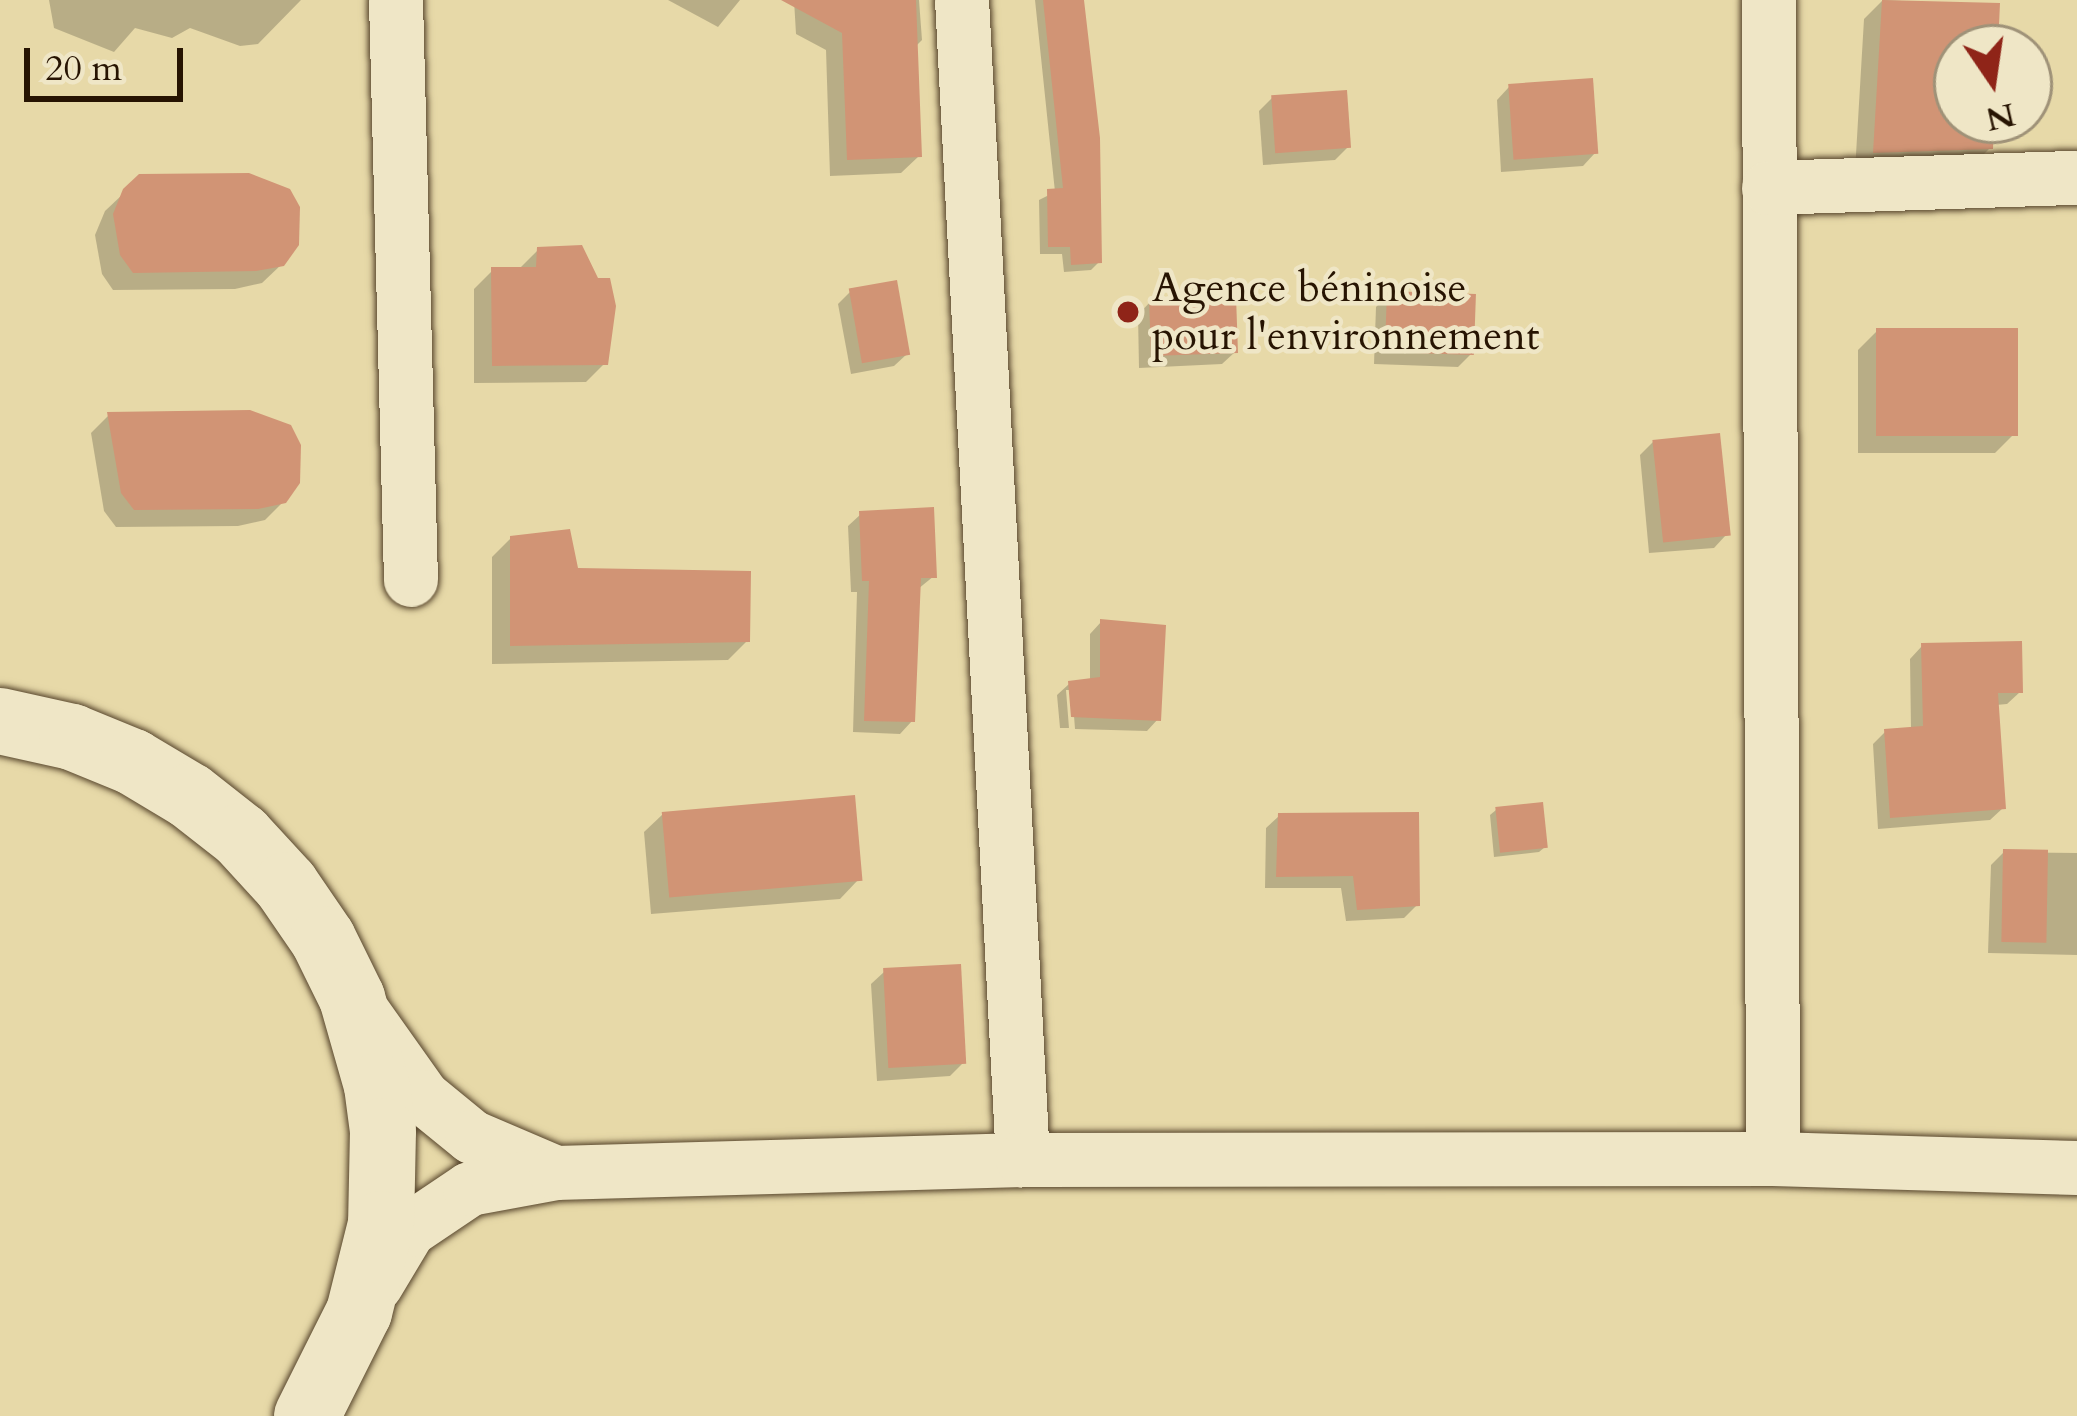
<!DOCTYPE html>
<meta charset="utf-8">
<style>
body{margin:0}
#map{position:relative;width:2077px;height:1416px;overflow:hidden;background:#e7d9a8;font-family:Cardo,serif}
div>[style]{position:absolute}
.shadow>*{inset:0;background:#0003}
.building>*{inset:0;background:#d19475;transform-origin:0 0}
.roads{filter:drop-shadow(0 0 3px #57452c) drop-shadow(0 0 3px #57452c)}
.street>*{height:54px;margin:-27px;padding:0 27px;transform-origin:27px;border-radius:27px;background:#efe6c6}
.secondary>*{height:66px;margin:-33px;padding:0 33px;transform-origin:33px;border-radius:33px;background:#efe6c6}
.dots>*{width:33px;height:33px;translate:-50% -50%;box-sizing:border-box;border:6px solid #efe6c6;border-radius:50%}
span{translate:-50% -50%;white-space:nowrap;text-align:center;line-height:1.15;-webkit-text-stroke:9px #efe6c6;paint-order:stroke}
.poi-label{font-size:42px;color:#271402}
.left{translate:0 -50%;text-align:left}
.north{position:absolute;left:1933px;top:24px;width:120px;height:120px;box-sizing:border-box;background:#efe6c6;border:3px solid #9f9278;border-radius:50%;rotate:167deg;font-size:33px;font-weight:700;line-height:48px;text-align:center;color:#271402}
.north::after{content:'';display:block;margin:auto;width:42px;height:54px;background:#8f2418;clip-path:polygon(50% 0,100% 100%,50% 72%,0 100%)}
.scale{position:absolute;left:24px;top:48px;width:159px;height:54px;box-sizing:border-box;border:6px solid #271402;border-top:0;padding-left:15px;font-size:36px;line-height:42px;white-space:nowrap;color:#271402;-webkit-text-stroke:9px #efe6c6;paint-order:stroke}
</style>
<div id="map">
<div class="shadow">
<div style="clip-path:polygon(49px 0,301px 0,258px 44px,240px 46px,190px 28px,172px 38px,135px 28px,114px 52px,54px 28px)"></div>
<div style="clip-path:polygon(668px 0,740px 0,718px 27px)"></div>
<div style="clip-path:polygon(794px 0,919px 0,922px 40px,914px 48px,919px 156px,901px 173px,830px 176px,826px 50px,796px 34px)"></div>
<div style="clip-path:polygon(1035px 0,1080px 0,1099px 262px,1091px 270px,1064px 272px,1062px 254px,1040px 254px,1039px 200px,1055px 192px)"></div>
<div style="clip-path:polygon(1883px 0,1997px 6px,1995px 48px,1957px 48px,1957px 120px,1991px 120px,1990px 148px,1971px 167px,1855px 171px,1864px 19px)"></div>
<div style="clip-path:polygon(1509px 87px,1595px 153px,1583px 166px,1501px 172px,1497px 100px)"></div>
<div style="clip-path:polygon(1272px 98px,1348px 147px,1335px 160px,1263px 165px,1259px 111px)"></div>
<div style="clip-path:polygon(141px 177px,282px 264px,262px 283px,235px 289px,113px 290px,102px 274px,95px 235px,105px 211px)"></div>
<div style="clip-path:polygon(538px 250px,596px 281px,605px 363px,586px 382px,474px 383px,474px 289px,493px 270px,518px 270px)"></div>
<div style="clip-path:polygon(851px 291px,907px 354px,894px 366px,851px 374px,838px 304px)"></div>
<div style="clip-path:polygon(1389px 294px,1471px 354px,1458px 367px,1374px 364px,1376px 307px)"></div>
<div style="clip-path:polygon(1150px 302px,1235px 352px,1222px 364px,1139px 368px,1138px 315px)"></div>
<div style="clip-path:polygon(1877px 331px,2014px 434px,1995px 453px,1858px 453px,1858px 350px)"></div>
<div style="clip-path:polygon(109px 415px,284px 501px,265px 520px,238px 526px,116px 527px,104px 511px,91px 433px)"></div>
<div style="clip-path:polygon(1653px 442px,1726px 535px,1714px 548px,1649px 553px,1640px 455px)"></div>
<div style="clip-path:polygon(861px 514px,934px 576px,918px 589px,912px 721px,900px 734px,853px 732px,857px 592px,851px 592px,848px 526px)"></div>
<div style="clip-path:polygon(511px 538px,576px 571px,747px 641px,728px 660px,492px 664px,492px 557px)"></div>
<div style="clip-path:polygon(1101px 622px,1158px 719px,1147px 731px,1075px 729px,1072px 690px,1066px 690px,1069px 728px,1060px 728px,1057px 695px,1069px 684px,1090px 681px,1090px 634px)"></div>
<div style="clip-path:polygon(1922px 646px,2020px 692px,2007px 704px,1996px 705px,2003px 808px,1990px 820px,1878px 829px,1873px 744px,1886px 731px,1911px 730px,1910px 659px)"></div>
<div style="clip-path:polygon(1496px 810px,1545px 847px,1539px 852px,1494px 857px,1490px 815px)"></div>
<div style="clip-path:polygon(663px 814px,858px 880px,840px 899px,651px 914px,644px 832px)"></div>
<div style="clip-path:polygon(1279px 816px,1417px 905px,1404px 918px,1346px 921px,1341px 888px,1265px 888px,1266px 828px)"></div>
<div style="clip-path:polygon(2004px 852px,2077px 853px,2077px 955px,1988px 953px,1991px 865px)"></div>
<div style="clip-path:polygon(884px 972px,963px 1063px,950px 1076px,877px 1081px,871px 984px)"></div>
</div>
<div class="building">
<div style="clip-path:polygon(781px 0,916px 0,922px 157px,847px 160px,842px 33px)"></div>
<div style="clip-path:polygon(1043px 0,1084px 0,1100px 138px,1102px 263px,1071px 265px,1070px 247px,1048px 247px,1047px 189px,1063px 188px)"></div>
<div style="clip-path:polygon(1882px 0,2000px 3px,1998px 48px,1957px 48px,1957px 120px,1994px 120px,1993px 149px,1873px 153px)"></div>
<div style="left:1593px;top:78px;width:76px;height:85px;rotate:86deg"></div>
<div style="left:1347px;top:90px;width:58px;height:76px;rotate:86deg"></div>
<div style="clip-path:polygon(249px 173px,290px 189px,300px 207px,299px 245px,284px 266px,256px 271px,133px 273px,120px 255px,113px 214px,123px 189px,139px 174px)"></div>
<div style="clip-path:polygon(582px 245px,598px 278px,610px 278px,616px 306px,608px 365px,492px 366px,491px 267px,536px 267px,537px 247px)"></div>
<div style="left:897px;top:280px;width:76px;height:49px;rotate:80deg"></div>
<div style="left:1387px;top:291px;width:89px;height:61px;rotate:2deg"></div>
<div style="left:1236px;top:296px;width:57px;height:87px;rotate:88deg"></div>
<div style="left:1876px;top:328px;width:142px;height:108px"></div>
<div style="clip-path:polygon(250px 410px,291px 425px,301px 445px,300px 483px,286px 503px,258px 509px,134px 510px,121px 493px,107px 412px)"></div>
<div style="left:1720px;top:433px;width:103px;height:68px;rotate:84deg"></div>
<div style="clip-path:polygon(934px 507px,937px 578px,921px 578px,915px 722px,864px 721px,869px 581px,862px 581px,859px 511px)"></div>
<div style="clip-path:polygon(570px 529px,578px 568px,751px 571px,750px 642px,510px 646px,510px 536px)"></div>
<div style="clip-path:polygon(1100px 619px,1166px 625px,1161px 721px,1071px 717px,1068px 681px,1100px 677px)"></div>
<div style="clip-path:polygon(2022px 641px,2023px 693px,1998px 693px,2006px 809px,1890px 818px,1884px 729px,1923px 726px,1921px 643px)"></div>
<div style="left:855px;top:795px;width:86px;height:194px;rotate:85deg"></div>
<div style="left:1543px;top:802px;width:46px;height:48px;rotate:84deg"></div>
<div style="clip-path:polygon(1419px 812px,1420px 906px,1357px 910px,1353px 876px,1276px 877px,1278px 813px)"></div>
<div style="left:2003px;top:849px;width:45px;height:93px;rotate:1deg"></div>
<div style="left:961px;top:964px;width:100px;height:78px;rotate:87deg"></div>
</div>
<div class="roads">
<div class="street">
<div style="left:396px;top:0;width:580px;rotate:88.52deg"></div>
<div style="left:962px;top:0;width:1162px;rotate:86.99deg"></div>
<div style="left:1769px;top:0;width:1159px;rotate:89.8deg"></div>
<div style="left:1769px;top:188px;width:308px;rotate:-1.9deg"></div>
<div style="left:365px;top:1015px;width:100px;rotate:54.7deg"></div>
<div style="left:423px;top:1097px;width:63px;rotate:39.2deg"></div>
<div style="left:472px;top:1137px;width:91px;rotate:23.2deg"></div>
<div style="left:376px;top:1285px;width:64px;rotate:-59deg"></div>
<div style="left:409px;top:1230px;width:73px;rotate:-33.9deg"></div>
<div style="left:470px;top:1189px;width:87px;rotate:-10.5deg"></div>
<div style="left:556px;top:1173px;width:467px;rotate:-1.6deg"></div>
<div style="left:1023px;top:1160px;width:750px;rotate:-0.08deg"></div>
<div style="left:1773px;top:1159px;width:304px;rotate:1.7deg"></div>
</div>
<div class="secondary">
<div style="left:0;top:721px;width:74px;rotate:12.5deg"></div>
<div style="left:72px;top:737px;width:66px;rotate:22.3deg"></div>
<div style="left:133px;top:762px;width:66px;rotate:30.8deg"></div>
<div style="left:190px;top:796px;width:65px;rotate:38.1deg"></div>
<div style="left:241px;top:836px;width:67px;rotate:47.4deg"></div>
<div style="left:286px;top:885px;width:65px;rotate:55.6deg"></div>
<div style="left:323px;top:939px;width:66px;rotate:63.8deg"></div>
<div style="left:352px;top:998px;width:91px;rotate:74.1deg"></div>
<div style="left:377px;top:1086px;width:45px;rotate:82.4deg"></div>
<div style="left:383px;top:1131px;width:93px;rotate:91.2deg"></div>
<div style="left:381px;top:1224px;width:91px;rotate:104deg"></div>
<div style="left:359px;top:1312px;width:116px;rotate:116.6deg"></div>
</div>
</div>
<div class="dots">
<div style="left:1128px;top:312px;background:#8f2418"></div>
</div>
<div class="poi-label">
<span class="left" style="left:1152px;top:312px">Agence béninoise<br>pour l'environnement</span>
</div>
<div class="north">N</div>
<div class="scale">20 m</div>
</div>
